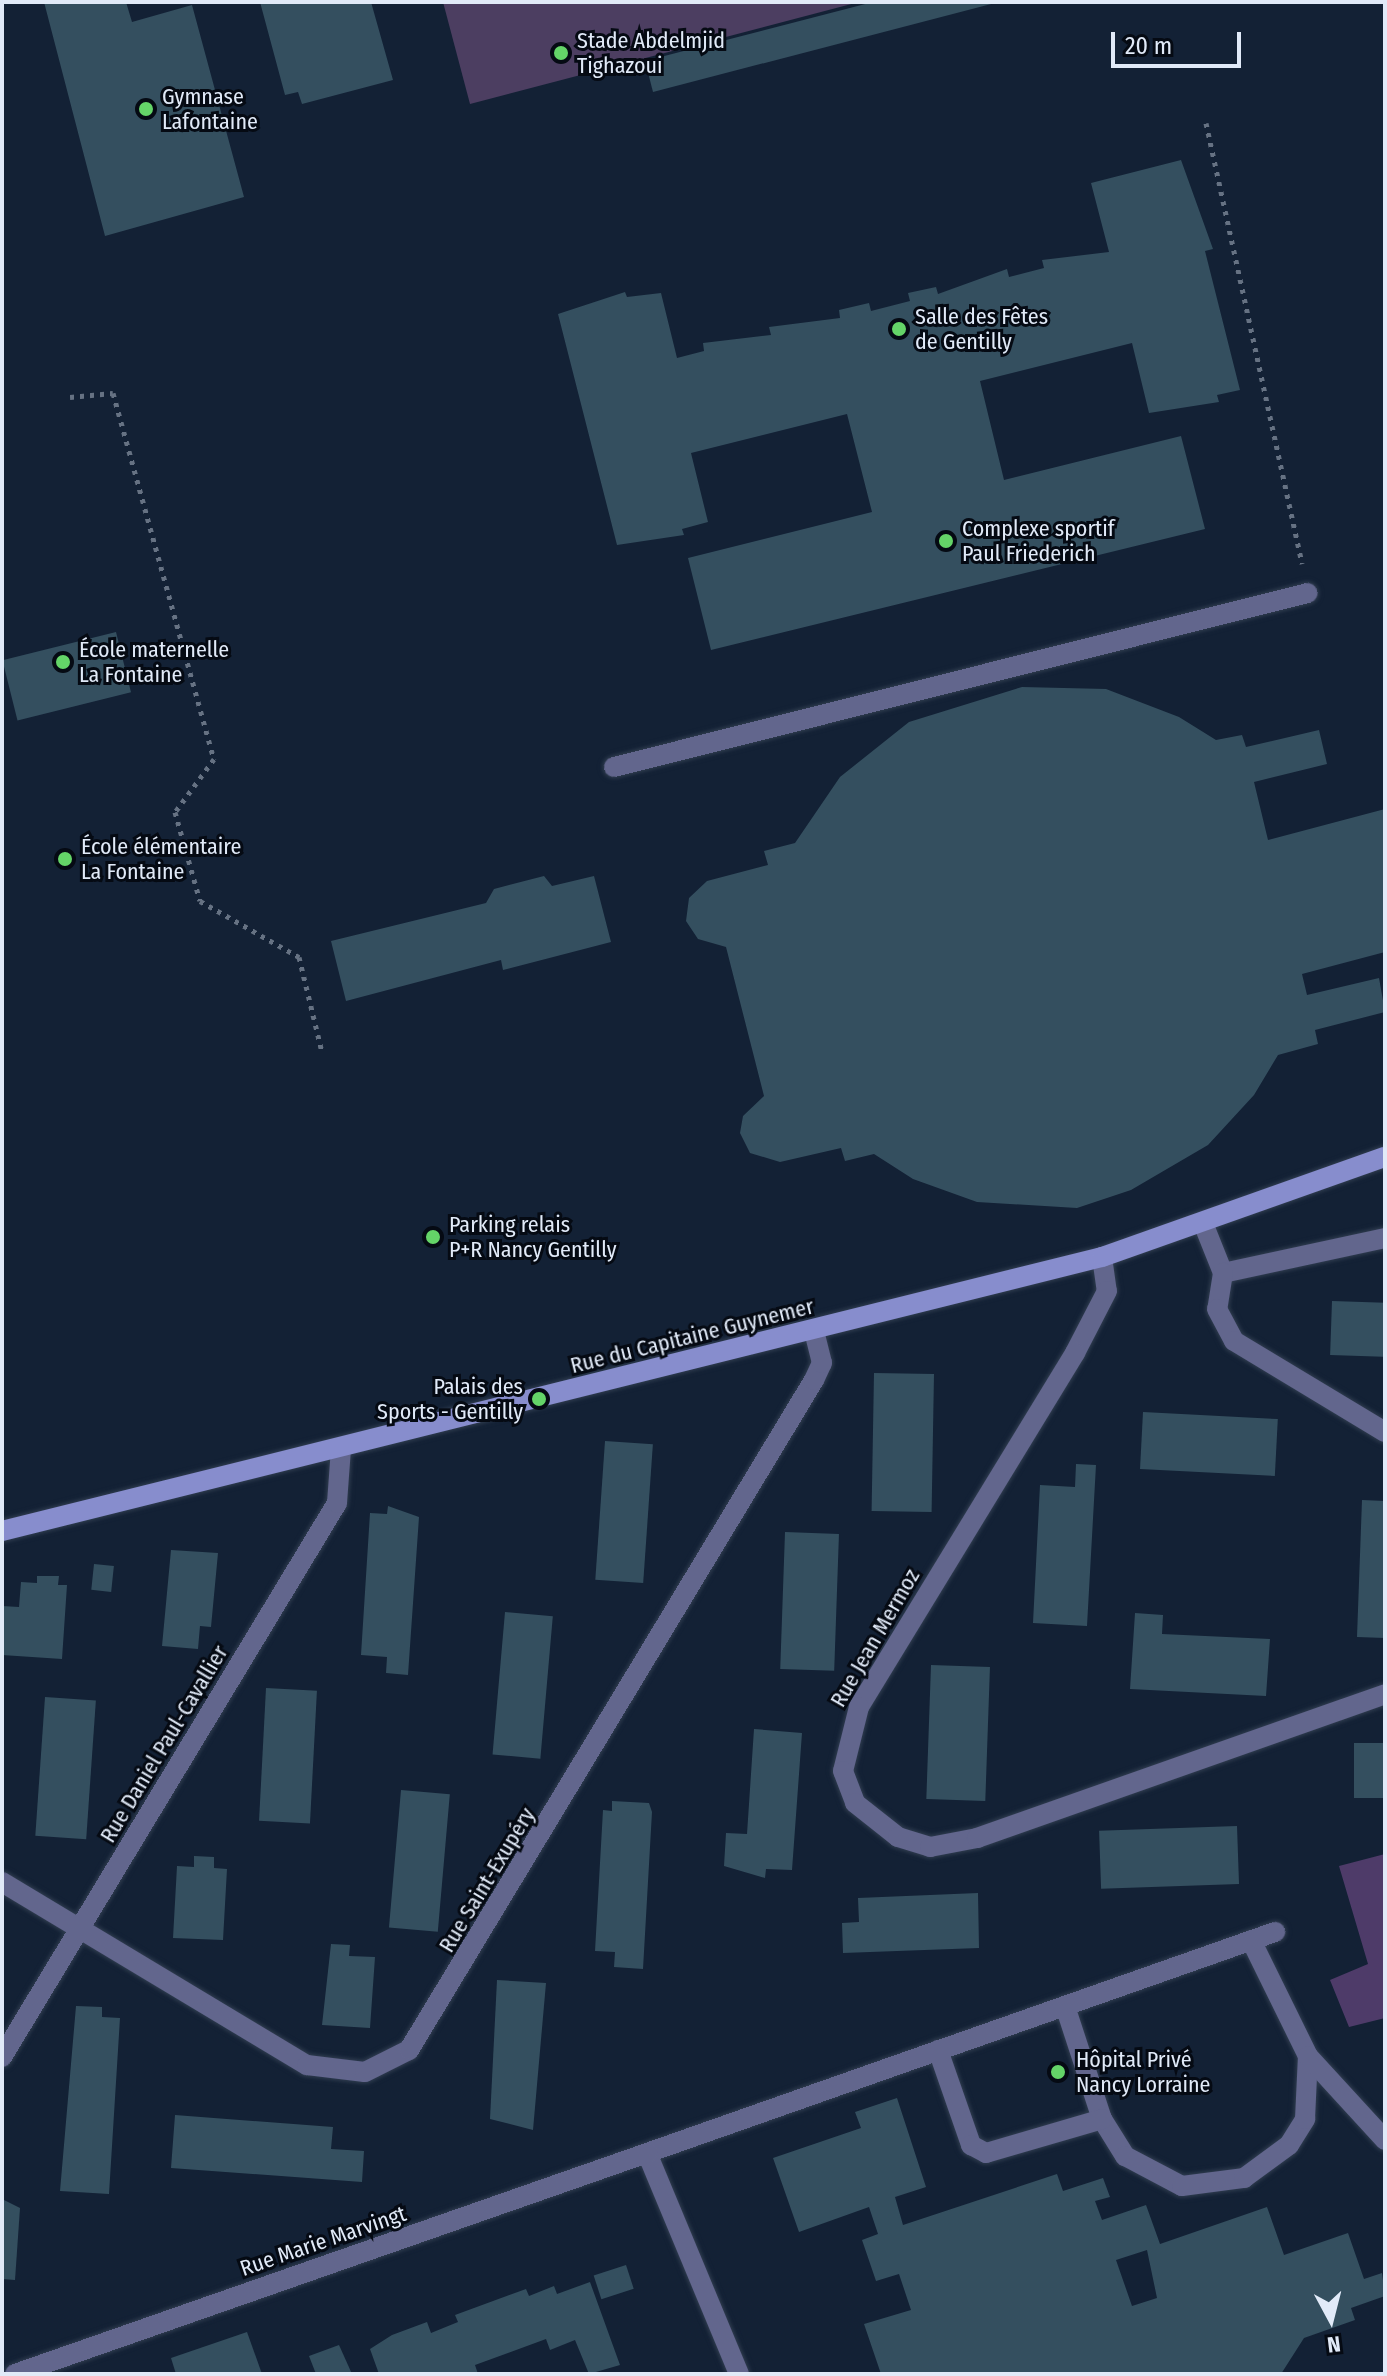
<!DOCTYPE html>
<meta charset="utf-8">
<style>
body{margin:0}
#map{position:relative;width:1387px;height:2376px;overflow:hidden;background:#132135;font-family:"Fira Sans Condensed",sans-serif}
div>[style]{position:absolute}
.green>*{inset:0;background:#4c3e61}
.forest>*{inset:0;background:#4e3b69}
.building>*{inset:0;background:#344f5f;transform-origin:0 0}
.path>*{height:5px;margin-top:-2.5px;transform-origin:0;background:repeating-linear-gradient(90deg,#667283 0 4px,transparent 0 10px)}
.roads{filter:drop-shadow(0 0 2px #303d50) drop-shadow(0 0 2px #303d50)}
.lane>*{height:20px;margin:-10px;padding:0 10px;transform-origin:10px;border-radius:10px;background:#62668d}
.street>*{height:20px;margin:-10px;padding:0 10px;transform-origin:10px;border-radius:10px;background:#62668d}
.secondary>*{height:20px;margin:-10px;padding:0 10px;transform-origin:10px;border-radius:10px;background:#878dcd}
.dots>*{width:22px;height:22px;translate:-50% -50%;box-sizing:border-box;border:4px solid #050a13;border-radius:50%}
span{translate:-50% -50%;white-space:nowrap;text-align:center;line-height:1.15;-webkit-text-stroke:6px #050a13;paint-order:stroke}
.poi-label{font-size:22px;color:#e1eaf8}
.left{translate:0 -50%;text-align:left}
.right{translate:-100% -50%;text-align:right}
.street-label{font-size:22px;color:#e1eaf8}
.frame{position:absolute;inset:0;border:4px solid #e1eaf8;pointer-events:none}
.north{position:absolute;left:1291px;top:2280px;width:80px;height:80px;-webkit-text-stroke:6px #050a13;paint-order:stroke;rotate:173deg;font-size:22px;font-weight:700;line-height:32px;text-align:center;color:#e1eaf8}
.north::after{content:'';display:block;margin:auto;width:28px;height:36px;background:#e1eaf8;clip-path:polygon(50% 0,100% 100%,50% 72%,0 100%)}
.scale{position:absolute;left:1111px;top:32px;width:130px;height:36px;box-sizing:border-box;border:4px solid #e1eaf8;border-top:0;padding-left:10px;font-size:24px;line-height:28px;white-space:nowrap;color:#e1eaf8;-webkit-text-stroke:6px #050a13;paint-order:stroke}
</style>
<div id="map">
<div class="green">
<div style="clip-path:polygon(443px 2px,859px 2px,470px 104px)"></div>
</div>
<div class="forest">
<div style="clip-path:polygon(1385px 1854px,1385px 2018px,1349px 2027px,1330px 1980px,1368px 1964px,1339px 1866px)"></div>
</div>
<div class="building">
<div style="clip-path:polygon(44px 2px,126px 2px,132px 22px,192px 5px,244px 197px,105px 236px)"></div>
<div style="clip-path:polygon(260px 2px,371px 2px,393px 80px,302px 104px,298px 92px,285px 95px)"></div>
<div style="clip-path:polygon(873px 2px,995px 3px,653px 92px,645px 61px)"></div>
<div style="clip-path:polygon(1181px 160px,1213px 249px,1205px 251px,1240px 390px,1217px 395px,1219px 402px,1149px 413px,1132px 343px,980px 381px,1004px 480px,1181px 436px,1205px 529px,711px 650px,688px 558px,872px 512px,847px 414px,691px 453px,708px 522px,682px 529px,684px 535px,617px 545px,558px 314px,625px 292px,627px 297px,661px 293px,677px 358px,704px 351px,703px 343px,771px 335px,769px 327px,840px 318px,839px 310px,869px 303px,871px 311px,910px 301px,908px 293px,936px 287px,938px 294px,1007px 269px,1009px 277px,1044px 268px,1042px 260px,1109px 252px,1091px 183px)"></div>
<div style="left:116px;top:632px;width:62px;height:117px;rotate:76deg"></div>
<div style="clip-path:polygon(1022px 687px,1106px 689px,1179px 717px,1216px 740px,1242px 735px,1246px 747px,1319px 730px,1327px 764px,1254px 782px,1268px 840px,1385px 809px,1385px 952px,1302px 974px,1307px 995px,1379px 978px,1385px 1012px,1315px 1030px,1318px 1044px,1278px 1055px,1254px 1095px,1208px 1145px,1131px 1190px,1077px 1208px,977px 1202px,913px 1179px,874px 1154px,845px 1161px,841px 1148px,780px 1162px,750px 1153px,740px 1133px,743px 1116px,764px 1096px,726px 947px,698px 939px,686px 921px,689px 898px,707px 881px,768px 865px,764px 851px,795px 843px,840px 777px,909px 722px)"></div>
<div style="clip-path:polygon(544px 876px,552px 886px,594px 876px,611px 942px,503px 970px,501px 960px,346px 1001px,331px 941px,486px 903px,494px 889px)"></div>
<div style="left:1332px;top:1301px;width:53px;height:54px;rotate:2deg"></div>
<div style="left:874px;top:1373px;width:60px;height:138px;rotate:1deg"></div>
<div style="left:1143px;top:1412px;width:135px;height:57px;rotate:3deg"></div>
<div style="left:605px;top:1441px;width:48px;height:139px;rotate:4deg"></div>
<div style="clip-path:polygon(1076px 1464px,1096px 1465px,1087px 1626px,1033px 1623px,1040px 1485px,1075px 1487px)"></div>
<div style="clip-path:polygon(1362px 1500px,1385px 1501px,1385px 1638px,1357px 1637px)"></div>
<div style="clip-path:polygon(388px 1506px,419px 1517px,408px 1675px,386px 1673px,387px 1657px,361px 1655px,370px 1513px,387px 1514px)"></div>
<div style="left:785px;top:1532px;width:54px;height:137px;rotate:2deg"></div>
<div style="clip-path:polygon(171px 1550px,218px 1553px,211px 1627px,200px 1626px,198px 1649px,162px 1646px)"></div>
<div style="left:94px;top:1564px;width:20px;height:26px;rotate:6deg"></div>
<div style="clip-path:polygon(37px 1576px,59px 1576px,58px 1585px,67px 1585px,62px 1659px,2px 1655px,2px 1606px,19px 1607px,21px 1582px,37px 1583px)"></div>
<div style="left:505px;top:1612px;width:48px;height:143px;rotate:5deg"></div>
<div style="clip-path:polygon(1135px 1613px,1163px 1615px,1162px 1634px,1270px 1639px,1266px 1696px,1130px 1689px)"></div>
<div style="left:931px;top:1665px;width:59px;height:134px;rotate:2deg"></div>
<div style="left:266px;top:1688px;width:51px;height:133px;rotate:3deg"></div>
<div style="left:45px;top:1697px;width:51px;height:139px;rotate:4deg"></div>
<div style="clip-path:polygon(754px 1729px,802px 1733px,792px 1870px,766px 1869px,765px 1878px,724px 1866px,726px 1833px,747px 1834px)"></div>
<div style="left:1385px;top:1743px;width:55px;height:31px;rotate:90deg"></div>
<div style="left:401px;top:1790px;width:49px;height:138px;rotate:5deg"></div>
<div style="clip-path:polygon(612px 1801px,649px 1803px,652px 1812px,643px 1969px,614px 1967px,615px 1952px,595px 1951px,603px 1810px,612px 1811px)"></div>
<div style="left:1237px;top:1826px;width:58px;height:138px;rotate:88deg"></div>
<div style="clip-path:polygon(194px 1856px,214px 1857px,214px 1868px,227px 1869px,223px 1940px,173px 1938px,177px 1866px,194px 1867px)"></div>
<div style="clip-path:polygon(978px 1893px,979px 1948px,843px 1953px,842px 1923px,859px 1922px,858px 1898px)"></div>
<div style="clip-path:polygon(331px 1944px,350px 1945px,349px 1956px,375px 1957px,370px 2028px,322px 2025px)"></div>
<div style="clip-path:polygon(497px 1980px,546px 1983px,533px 2130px,490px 2119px)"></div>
<div style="clip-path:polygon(76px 2006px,102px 2007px,102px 2017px,120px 2018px,109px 2194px,60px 2191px)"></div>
<div style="clip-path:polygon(evenodd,897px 2098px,926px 2187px,895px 2197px,903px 2225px,1057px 2174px,1063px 2191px,1103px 2178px,1110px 2197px,1095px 2201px,1102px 2220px,1146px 2205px,1160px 2244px,1267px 2207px,1284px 2255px,1348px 2233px,1364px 2279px,1382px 2273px,1385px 2296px,1351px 2308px,1355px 2320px,1304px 2338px,1281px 2374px,881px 2374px,864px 2324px,911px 2310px,899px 2274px,876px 2281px,862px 2240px,878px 2234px,869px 2207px,799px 2232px,773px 2158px,861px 2128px,855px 2112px,897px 2098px,1147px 2250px,1157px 2298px,1132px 2306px,1116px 2260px,1147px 2250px)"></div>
<div style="clip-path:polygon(175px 2115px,333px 2127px,331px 2149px,364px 2151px,362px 2182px,171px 2168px)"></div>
<div style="clip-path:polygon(2px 2199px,20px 2208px,15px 2280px,2px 2279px)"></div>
<div style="left:626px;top:2265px;width:25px;height:34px;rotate:72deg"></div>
<div style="clip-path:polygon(590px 2282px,620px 2365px,589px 2374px,575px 2340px,550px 2350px,546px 2339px,475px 2365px,478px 2374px,379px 2374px,370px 2349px,392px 2335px,427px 2322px,431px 2333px,458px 2322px,455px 2315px,526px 2289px,529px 2296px,554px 2286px,557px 2294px)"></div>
<div style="clip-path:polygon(247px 2332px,262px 2374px,176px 2374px,171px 2358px)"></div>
<div style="clip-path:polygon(339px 2345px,352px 2374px,316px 2374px,309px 2356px)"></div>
</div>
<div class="path">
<div style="left:1206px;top:123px;width:451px;rotate:77.7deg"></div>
<div style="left:70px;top:397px;width:43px;rotate:-5.3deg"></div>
<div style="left:113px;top:393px;width:380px;rotate:74.6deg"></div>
<div style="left:214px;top:759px;width:66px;rotate:126.3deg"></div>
<div style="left:175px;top:812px;width:92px;rotate:74.3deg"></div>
<div style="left:200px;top:901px;width:114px;rotate:29.5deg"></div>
<div style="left:299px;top:957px;width:98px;rotate:76.4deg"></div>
</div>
<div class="roads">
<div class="lane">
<div style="left:614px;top:767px;width:715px;rotate:-14.08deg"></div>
<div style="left:1065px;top:2006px;width:119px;rotate:71.9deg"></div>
<div style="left:1102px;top:2119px;width:44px;rotate:58.1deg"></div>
<div style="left:1125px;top:2156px;width:64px;rotate:27.8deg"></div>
<div style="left:1182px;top:2186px;width:63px;rotate:-7.4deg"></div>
<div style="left:1244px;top:2178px;width:56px;rotate:-36.3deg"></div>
<div style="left:1289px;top:2145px;width:31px;rotate:-58deg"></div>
<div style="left:1305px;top:2119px;width:63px;rotate:-87.3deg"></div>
<div style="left:1308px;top:2056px;width:129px;rotate:-116.2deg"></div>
<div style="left:938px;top:2050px;width:101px;rotate:70.8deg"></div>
<div style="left:971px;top:2145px;width:17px;rotate:28deg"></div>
<div style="left:986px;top:2153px;width:121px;rotate:-16.3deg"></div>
<div style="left:1308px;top:2056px;width:114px;rotate:47.5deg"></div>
<div style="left:739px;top:2374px;width:239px;rotate:-112.6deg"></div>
<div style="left:647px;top:2153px;width:666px;rotate:-19.39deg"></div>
</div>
<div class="street">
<div style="left:1203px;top:1223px;width:54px;rotate:68.2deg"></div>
<div style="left:1223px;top:1273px;width:166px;rotate:-12.2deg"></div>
<div style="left:1102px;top:1257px;width:34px;rotate:82deg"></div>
<div style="left:1107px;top:1291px;width:70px;rotate:117.3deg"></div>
<div style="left:1075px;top:1353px;width:415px;rotate:121.4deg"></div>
<div style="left:859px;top:1707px;width:66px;rotate:104deg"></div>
<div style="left:843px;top:1771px;width:34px;rotate:69deg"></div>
<div style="left:855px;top:1803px;width:55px;rotate:38.3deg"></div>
<div style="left:898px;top:1837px;width:34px;rotate:17deg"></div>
<div style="left:930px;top:1847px;width:48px;rotate:-10.8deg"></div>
<div style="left:977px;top:1838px;width:433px;rotate:-19.4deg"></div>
<div style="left:1223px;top:1273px;width:36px;rotate:99deg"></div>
<div style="left:1217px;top:1309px;width:36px;rotate:62deg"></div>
<div style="left:1234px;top:1341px;width:176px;rotate:31.1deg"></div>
<div style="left:2px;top:1882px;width:356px;rotate:31deg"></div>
<div style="left:307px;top:2065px;width:58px;rotate:6.9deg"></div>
<div style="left:365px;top:2072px;width:49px;rotate:-26.6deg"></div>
<div style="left:409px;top:2050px;width:783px;rotate:-58.85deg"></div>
<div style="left:814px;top:1380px;width:19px;rotate:-65deg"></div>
<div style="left:822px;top:1363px;width:34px;rotate:-104deg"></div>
<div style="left:2px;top:2057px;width:647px;rotate:-58.84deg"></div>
<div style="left:337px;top:1503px;width:55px;rotate:-85.8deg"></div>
<div style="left:15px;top:2374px;width:670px;rotate:-19.27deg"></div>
</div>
<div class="secondary">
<div style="left:2px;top:1531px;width:1134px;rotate:-13.99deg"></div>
<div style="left:1102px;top:1257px;width:300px;rotate:-19.5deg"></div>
</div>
</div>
<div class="dots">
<div style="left:561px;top:53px;background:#64d468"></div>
<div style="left:146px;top:109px;background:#64d468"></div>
<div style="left:899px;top:329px;background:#64d468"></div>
<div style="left:946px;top:541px;background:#64d468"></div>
<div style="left:63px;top:662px;background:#64d468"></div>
<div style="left:65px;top:859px;background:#64d468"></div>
<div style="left:433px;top:1237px;background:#64d468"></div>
<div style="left:539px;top:1399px;background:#64d468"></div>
<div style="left:1058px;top:2072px;background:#64d468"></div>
</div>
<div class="poi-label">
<span class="left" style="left:577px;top:53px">Stade Abdelmjid<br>Tighazoui</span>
<span class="left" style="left:162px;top:109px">Gymnase<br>Lafontaine</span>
<span class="left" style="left:915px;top:329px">Salle des Fêtes<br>de Gentilly</span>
<span class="left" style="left:962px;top:541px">Complexe sportif<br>Paul Friederich</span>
<span class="left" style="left:79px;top:662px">École maternelle<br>La Fontaine</span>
<span class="left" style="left:81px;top:859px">École élémentaire<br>La Fontaine</span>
<span class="left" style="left:449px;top:1237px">Parking relais<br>P+R Nancy Gentilly</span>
<span class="right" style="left:523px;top:1399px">Palais des<br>Sports - Gentilly</span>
<span class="left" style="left:1076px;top:2072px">Hôpital Privé<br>Nancy Lorraine</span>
</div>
<div class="street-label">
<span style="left:692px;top:1336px;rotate:-14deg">Rue du Capitaine Guynemer</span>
<span style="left:875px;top:1638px;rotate:-60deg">Rue Jean Mermoz</span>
<span style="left:164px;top:1744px;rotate:-59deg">Rue Daniel Paul-Cavallier</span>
<span style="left:487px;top:1880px;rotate:-59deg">Rue Saint-Exupéry</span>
<span style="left:323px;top:2241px;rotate:-19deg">Rue Marie Marvingt</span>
</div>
<div class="frame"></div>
<div class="north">N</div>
<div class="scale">20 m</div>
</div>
